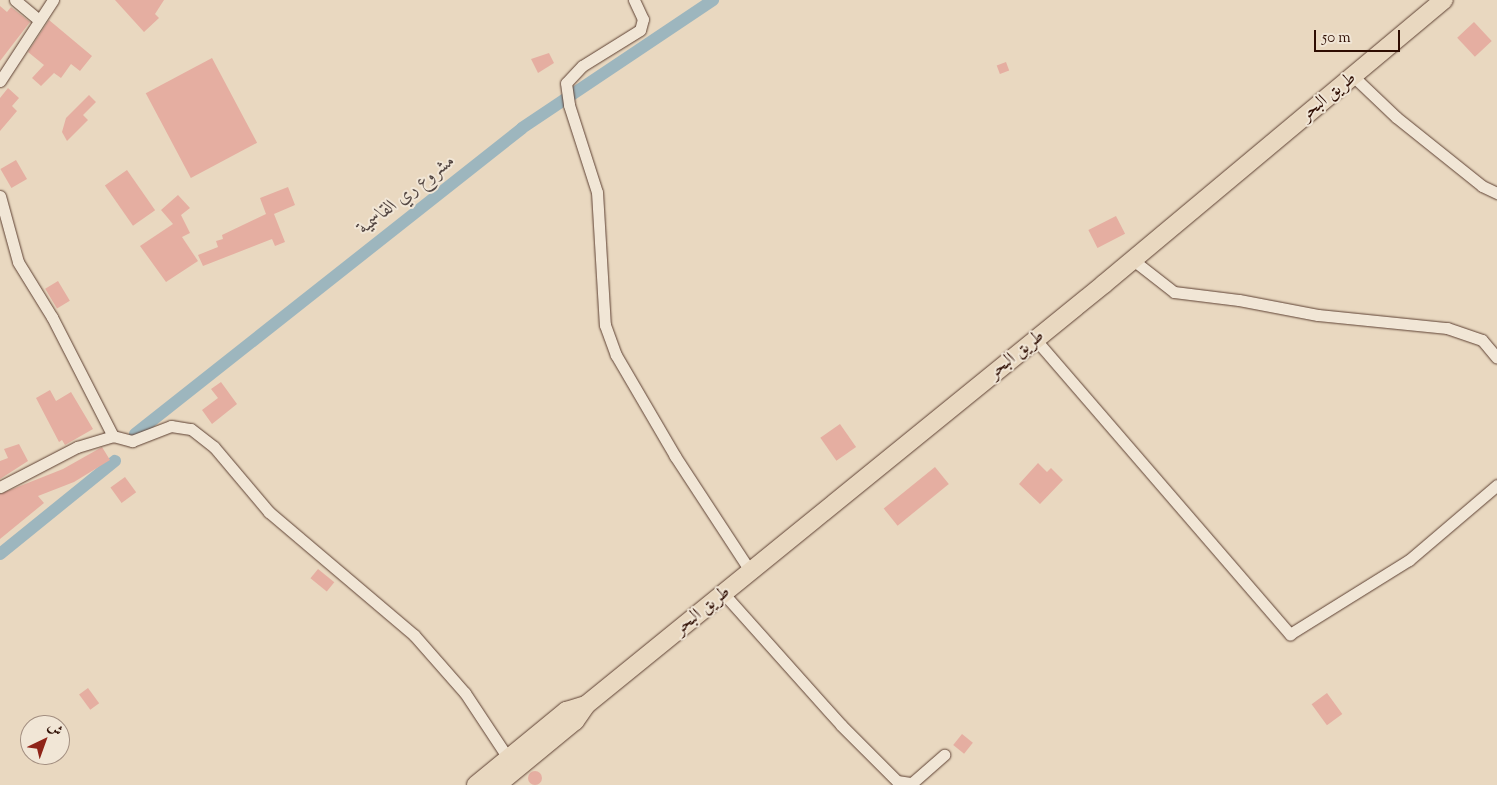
<!DOCTYPE html>
<meta charset="utf-8">
<style>
body{margin:0}
#map{position:relative;width:1497px;height:785px;overflow:hidden;background:#e9d8c0;font-family:"Sorts Mill Goudy",Amiri,serif}
div>[style]{position:absolute}
.canal>*{height:12px;margin:-6px;padding:0 6px;transform-origin:6px;border-radius:6px;background:#9db6be}
.building>*{inset:0;background:#e5aea1;transform-origin:0 0}
.round{border-radius:50%}
.roads{filter:drop-shadow(0 0 1px #5d4032) drop-shadow(0 0 1px #5d4032)}
.minor>*{height:11px;margin:-5.5px;padding:0 5.5px;transform-origin:5.5px;border-radius:5.5px;background:#f1e6d6}
.highway>*{height:18px;margin:-9px;padding:0 9px;transform-origin:9px;border-radius:9px;background:#e9d8c0}
span{translate:-50% -50%;white-space:nowrap;text-align:center;line-height:1.15;-webkit-text-stroke:4px #f1e6d6;paint-order:stroke}
.street-label{font-size:18px;color:#2e0d02}
.water-label{font-size:19px;color:#554844;font-style:italic}
.north{position:absolute;left:20px;top:715px;width:50px;height:50px;box-sizing:border-box;background:#f1e6d6;border:1px solid #a38f81;border-radius:50%;rotate:42deg;font-size:14px;font-weight:700;line-height:20px;text-align:center;color:#2e0d02}
.north::after{content:'';display:block;margin:auto;width:18px;height:22px;background:#8f2418;clip-path:polygon(50% 0,100% 100%,50% 72%,0 100%)}
.scale{position:absolute;left:1314px;top:30px;width:86px;height:22px;box-sizing:border-box;border:2px solid #2e0d02;border-top:0;padding-left:6px;font-size:15px;line-height:18px;white-space:nowrap;color:#2e0d02;-webkit-text-stroke:4px #f1e6d6;paint-order:stroke}
</style>
<div id="map">
<div class="canal">
<div style="left:135px;top:434px;width:493px;rotate:-38.3deg"></div>
<div style="left:522px;top:128px;width:230px;rotate:-33.8deg"></div>
<div style="left:0;top:554px;width:148px;rotate:-39deg"></div>
</div>
<div class="building">
<div style="clip-path:polygon(115px 0,164px 0,155px 14px,159px 18px,144px 32px)"></div>
<div style="clip-path:polygon(0 6px,7px 12px,11px 7px,30px 22px,0 61px)"></div>
<div style="clip-path:polygon(49px 20px,92px 56px,80px 71px,71px 64px,61px 78px,54px 73px,41px 86px,32px 78px,44px 65px,28px 52px)"></div>
<div style="left:1474px;top:22px;width:26px;height:23px;rotate:47deg"></div>
<div style="clip-path:polygon(549px 53px,554px 63px,538px 73px,531px 59px)"></div>
<div style="left:212px;top:58px;width:96px;height:75px;rotate:62deg"></div>
<div style="left:1006px;top:62px;width:9px;height:10px;rotate:69deg"></div>
<div style="clip-path:polygon(8px 88px,19px 98px,12px 106px,17px 111px,0 131px,0 98px)"></div>
<div style="clip-path:polygon(89px 95px,96px 102px,83px 115px,88px 120px,67px 141px,62px 132px,66px 118px)"></div>
<div style="left:16px;top:160px;width:22px;height:18px;rotate:60deg"></div>
<div style="left:127px;top:170px;width:49px;height:27px;rotate:55deg"></div>
<div style="clip-path:polygon(288px 187px,295px 205px,274px 214px,285px 242px,275px 246px,272px 239px,203px 266px,198px 255px,218px 247px,216px 241px,223px 239px,222px 235px,266px 214px,260px 198px)"></div>
<div style="clip-path:polygon(178px 195px,190px 208px,181px 215px,190px 233px,182px 237px,198px 261px,166px 282px,140px 246px,173px 224px,161px 210px)"></div>
<div style="left:1116px;top:216px;width:20px;height:31px;rotate:63deg"></div>
<div style="left:58px;top:281px;width:23px;height:15px;rotate:59deg"></div>
<div style="clip-path:polygon(221px 382px,237px 404px,212px 424px,202px 410px,218px 398px,211px 389px)"></div>
<div style="clip-path:polygon(50px 390px,56px 401px,71px 392px,93px 429px,65px 445px,62px 440px,59px 442px,36px 398px)"></div>
<div style="left:840px;top:424px;width:28px;height:24px;rotate:55deg"></div>
<div style="clip-path:polygon(19px 444px,28px 461px,0 479px,0 461px,8px 458px,4px 449px)"></div>
<div style="clip-path:polygon(102px 447px,110px 460px,74px 482px,38px 496px,44px 503px,0 539px,0 494px,63px 469px)"></div>
<div style="clip-path:polygon(1038px 463px,1047px 472px,1051px 468px,1063px 480px,1040px 504px,1019px 484px)"></div>
<div style="left:935px;top:467px;width:22px;height:66px;rotate:51deg"></div>
<div style="left:125px;top:477px;width:19px;height:18px;rotate:54deg"></div>
<div style="left:318px;top:569px;width:21px;height:12px;rotate:39deg"></div>
<div style="left:88px;top:688px;width:19px;height:11px;rotate:54deg"></div>
<div style="left:1327px;top:693px;width:26px;height:19px;rotate:54deg"></div>
<div style="left:962px;top:734px;width:14px;height:14px;rotate:39deg"></div>
<div class="round" style="left:528px;top:771px;width:14px;height:14px"></div>
</div>
<div class="roads">
<div class="minor">
<div style="left:15px;top:0;width:30px;rotate:40deg"></div>
<div style="left:634px;top:0;width:21px;rotate:65deg"></div>
<div style="left:643px;top:19px;width:11px;rotate:105deg"></div>
<div style="left:640px;top:30px;width:68px;rotate:148.2deg"></div>
<div style="left:582px;top:66px;width:23px;rotate:133deg"></div>
<div style="left:566px;top:83px;width:22px;rotate:82deg"></div>
<div style="left:569px;top:105px;width:91px;rotate:72.2deg"></div>
<div style="left:597px;top:192px;width:133px;rotate:86.6deg"></div>
<div style="left:605px;top:325px;width:32px;rotate:70deg"></div>
<div style="left:616px;top:355px;width:117px;rotate:59.7deg"></div>
<div style="left:675px;top:456px;width:139px;rotate:56.8deg"></div>
<div style="left:1354px;top:77px;width:58px;rotate:43.6deg"></div>
<div style="left:1396px;top:117px;width:110px;rotate:38.7deg"></div>
<div style="left:1482px;top:186px;width:17px;rotate:25deg"></div>
<div style="left:0;top:81px;width:97px;rotate:-56.8deg"></div>
<div style="left:0;top:196px;width:68px;rotate:74.7deg"></div>
<div style="left:18px;top:262px;width:65px;rotate:58.3deg"></div>
<div style="left:52px;top:317px;width:134px;rotate:62.9deg"></div>
<div style="left:1133px;top:260px;width:52px;rotate:38deg"></div>
<div style="left:1174px;top:292px;width:65px;rotate:7deg"></div>
<div style="left:1239px;top:300px;width:80px;rotate:10.8deg"></div>
<div style="left:1318px;top:315px;width:130px;rotate:5.8deg"></div>
<div style="left:1447px;top:328px;width:37px;rotate:19deg"></div>
<div style="left:1482px;top:340px;width:23px;rotate:50deg"></div>
<div style="left:1036px;top:340px;width:389px;rotate:49.2deg"></div>
<div style="left:1290px;top:634px;width:140px;rotate:-31.9deg"></div>
<div style="left:1409px;top:560px;width:116px;rotate:-40.4deg"></div>
<div style="left:0;top:487px;width:87px;rotate:-27.5deg"></div>
<div style="left:77px;top:447px;width:38px;rotate:-17deg"></div>
<div style="left:113px;top:436px;width:20px;rotate:15deg"></div>
<div style="left:132px;top:441px;width:42px;rotate:-21deg"></div>
<div style="left:171px;top:426px;width:20px;rotate:9deg"></div>
<div style="left:191px;top:429px;width:29px;rotate:38deg"></div>
<div style="left:214px;top:447px;width:85px;rotate:49.8deg"></div>
<div style="left:269px;top:512px;width:190px;rotate:40.3deg"></div>
<div style="left:414px;top:635px;width:77px;rotate:48.7deg"></div>
<div style="left:465px;top:693px;width:85px;rotate:56.5deg"></div>
<div style="left:724px;top:594px;width:176px;rotate:48.2deg"></div>
<div style="left:841px;top:725px;width:79px;rotate:45deg"></div>
<div style="left:897px;top:781px;width:15px;rotate:8deg"></div>
<div style="left:912px;top:783px;width:43px;rotate:-41.2deg"></div>
</div>
<div class="highway">
<div style="left:476px;top:785px;width:117px;rotate:-39.4deg"></div>
<div style="left:566px;top:711px;width:21px;rotate:-17deg"></div>
<div style="left:497px;top:785px;width:101px;rotate:-39.4deg"></div>
<div style="left:575px;top:721px;width:19px;rotate:-55deg"></div>
<div style="left:586px;top:705px;width:668px;rotate:-39.1deg"></div>
<div style="left:1104px;top:284px;width:443px;rotate:-39.9deg"></div>
</div>
</div>
<div class="street-label">
<span style="left:1329px;top:97px;rotate:-39deg">طريق البحر</span>
<span style="left:1017px;top:355px;rotate:-39deg">طريق البحر</span>
<span style="left:703px;top:611px;rotate:-39deg">طريق البحر</span>
</div>
<div class="water-label">
<span style="left:407px;top:195px;rotate:-38deg">مشروع ري القاسمية</span>
</div>
<div class="north">ش</div>
<div class="scale">50 m</div>
</div>
